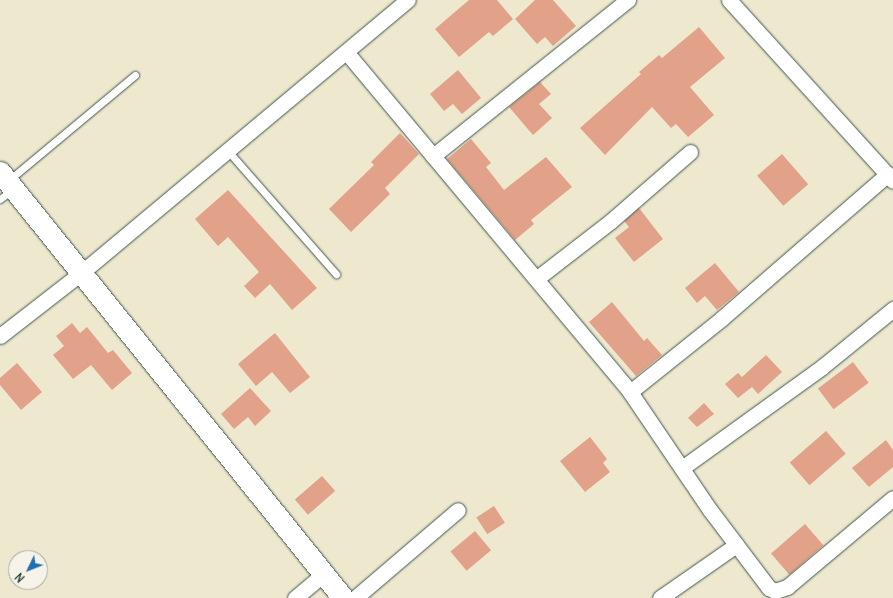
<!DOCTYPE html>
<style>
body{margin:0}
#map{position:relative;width:893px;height:598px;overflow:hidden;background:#eee8cf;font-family:Delius,sans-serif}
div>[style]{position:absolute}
.building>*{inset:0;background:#e2a189;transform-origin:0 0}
.roads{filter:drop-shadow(0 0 1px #3e574b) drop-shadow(0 0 1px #3e574b)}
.lane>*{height:7px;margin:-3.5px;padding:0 3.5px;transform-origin:3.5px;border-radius:3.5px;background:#fff}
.street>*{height:15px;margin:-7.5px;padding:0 7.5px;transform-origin:7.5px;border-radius:7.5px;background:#fff}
.secondary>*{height:21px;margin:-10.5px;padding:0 10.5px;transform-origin:10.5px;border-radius:10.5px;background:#fff}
span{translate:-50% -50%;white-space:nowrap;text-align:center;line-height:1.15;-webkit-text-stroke:3px #f7f3e8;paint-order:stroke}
.north{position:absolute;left:8px;top:550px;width:40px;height:40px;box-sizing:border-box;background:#f7f3e8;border:1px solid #a1aaa0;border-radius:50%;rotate:227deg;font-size:11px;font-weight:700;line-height:16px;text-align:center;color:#1f3d34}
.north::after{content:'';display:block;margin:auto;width:14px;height:18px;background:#1f6fb2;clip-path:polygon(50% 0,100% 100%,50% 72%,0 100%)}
</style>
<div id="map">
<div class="building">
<div style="clip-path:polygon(469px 0,497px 0,513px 19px,493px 36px,489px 32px,459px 57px,435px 29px)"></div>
<div style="clip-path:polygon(535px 0,553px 0,576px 26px,553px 46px,545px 37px,537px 44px,515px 19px)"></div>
<div style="clip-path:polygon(699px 27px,725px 58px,690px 87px,714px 115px,688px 137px,676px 124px,671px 128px,652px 107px,605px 155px,580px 128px,641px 74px,639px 72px,659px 55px,662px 58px)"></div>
<div style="clip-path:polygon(458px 70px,481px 98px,462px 114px,453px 104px,444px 111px,430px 94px)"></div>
<div style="clip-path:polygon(540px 82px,551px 94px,539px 104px,552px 118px,533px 135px,509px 107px)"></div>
<div style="clip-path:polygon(400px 133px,419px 154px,385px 188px,390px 194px,351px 232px,329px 209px,374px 165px,371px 162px)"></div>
<div style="clip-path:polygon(471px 139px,491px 163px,486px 167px,504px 190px,546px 157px,572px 187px,531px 220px,534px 224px,515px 240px,447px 159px)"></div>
<div style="left:782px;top:154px;width:40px;height:33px;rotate:49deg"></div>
<div style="clip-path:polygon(228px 190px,317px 288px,292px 310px,270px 284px,255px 298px,244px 286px,259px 272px,228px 237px,218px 246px,195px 219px)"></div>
<div style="clip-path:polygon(639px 208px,663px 239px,634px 262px,615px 238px,629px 227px,624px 221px)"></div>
<div style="clip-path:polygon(715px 263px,739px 292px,717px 310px,705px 296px,697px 303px,685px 288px)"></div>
<div style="clip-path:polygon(612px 302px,644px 341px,647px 338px,662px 355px,636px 376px,589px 322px)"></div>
<div style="clip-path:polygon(72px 323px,80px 333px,87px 327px,108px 353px,113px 350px,132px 373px,112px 390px,91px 365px,73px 379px,53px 355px,64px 346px,56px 336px)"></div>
<div style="clip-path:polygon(275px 333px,310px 377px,290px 393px,272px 372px,256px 386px,238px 364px)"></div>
<div style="clip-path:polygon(766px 355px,782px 372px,758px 394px,752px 387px,738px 398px,725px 384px,738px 373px,742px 377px)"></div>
<div style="left:853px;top:362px;width:26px;height:44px;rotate:53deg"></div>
<div style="clip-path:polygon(17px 363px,42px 392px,21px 410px,0 385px,0 378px)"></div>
<div style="clip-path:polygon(250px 388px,271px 411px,255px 426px,248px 417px,234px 429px,221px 414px)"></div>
<div style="clip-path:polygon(704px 403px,714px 414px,697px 427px,688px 418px)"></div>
<div style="left:826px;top:431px;width:30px;height:48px;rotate:49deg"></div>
<div style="clip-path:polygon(590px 437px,607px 459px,603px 463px,610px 472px,585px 492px,560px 461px)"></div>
<div style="clip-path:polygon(886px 440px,893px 450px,893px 467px,869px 487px,852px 468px)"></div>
<div style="left:322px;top:476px;width:20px;height:36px;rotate:49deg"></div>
<div style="left:494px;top:506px;width:20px;height:21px;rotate:57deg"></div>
<div style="left:805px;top:524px;width:28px;height:45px;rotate:49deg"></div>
<div style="left:475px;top:531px;width:25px;height:32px;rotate:50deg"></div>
</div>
<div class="roads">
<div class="lane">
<div style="left:228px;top:151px;width:164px;rotate:48.7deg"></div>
<div style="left:9px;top:180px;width:164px;rotate:-39.8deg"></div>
<div style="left:0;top:199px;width:15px;rotate:-37deg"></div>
</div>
<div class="street">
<div style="left:729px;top:0;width:244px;rotate:47.8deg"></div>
<div style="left:347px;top:53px;width:442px;rotate:50.1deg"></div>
<div style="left:630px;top:392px;width:143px;rotate:55.9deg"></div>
<div style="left:710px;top:510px;width:98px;rotate:52.9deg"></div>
<div style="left:769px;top:588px;width:7px;rotate:27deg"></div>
<div style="left:775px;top:591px;width:13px;rotate:-18deg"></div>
<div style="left:787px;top:587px;width:138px;rotate:-40deg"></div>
<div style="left:433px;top:156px;width:250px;rotate:-38.7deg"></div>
<div style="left:536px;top:279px;width:95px;rotate:-37.7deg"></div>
<div style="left:611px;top:221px;width:105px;rotate:-41.1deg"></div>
<div style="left:0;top:336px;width:103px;rotate:-37.9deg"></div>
<div style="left:81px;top:273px;width:426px;rotate:-39.9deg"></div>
<div style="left:630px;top:392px;width:117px;rotate:-38.7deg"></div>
<div style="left:721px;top:319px;width:221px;rotate:-41deg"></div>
<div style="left:682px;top:468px;width:173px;rotate:-35.8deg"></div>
<div style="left:822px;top:367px;width:92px;rotate:-39.2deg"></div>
<div style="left:295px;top:598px;width:38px;rotate:-40deg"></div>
<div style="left:355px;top:598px;width:135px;rotate:-40.5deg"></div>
<div style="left:660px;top:598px;width:93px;rotate:-34.9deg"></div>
</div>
<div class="secondary">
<div style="left:0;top:172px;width:547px;rotate:51.16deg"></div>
</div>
</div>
<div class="north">N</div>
</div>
